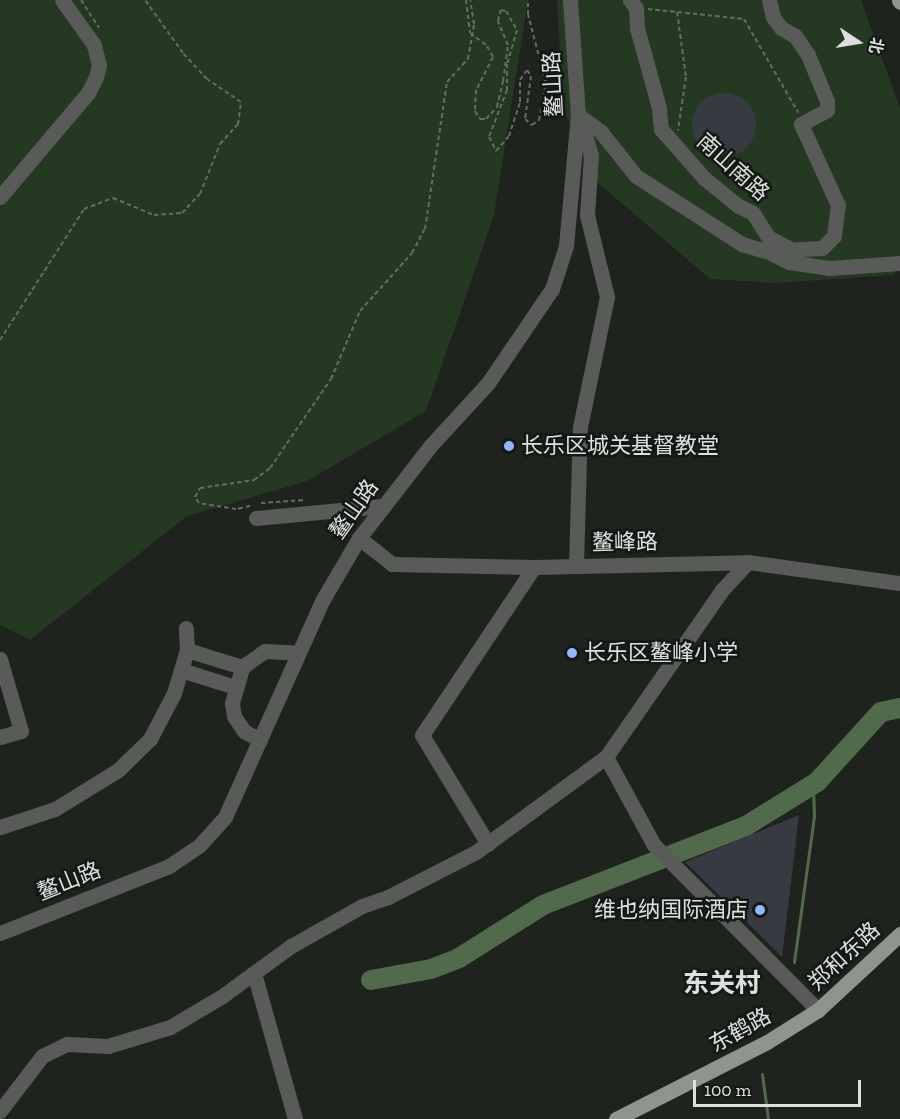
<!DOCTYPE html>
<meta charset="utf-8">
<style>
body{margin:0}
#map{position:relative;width:900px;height:1119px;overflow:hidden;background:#1f231e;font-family:"Zilla Slab","Noto Sans SC",serif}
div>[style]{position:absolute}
.green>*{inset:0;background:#253821}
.stream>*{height:3px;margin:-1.5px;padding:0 1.5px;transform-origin:1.5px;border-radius:1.5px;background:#516a4b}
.river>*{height:20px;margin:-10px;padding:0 10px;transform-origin:10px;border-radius:10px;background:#516a4b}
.building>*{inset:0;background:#373a40}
.round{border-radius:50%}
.path>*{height:2px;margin-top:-1px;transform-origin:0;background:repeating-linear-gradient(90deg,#676a66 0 4.5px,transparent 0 7.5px)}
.minor>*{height:15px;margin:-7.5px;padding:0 7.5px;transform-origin:7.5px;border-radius:7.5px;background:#595b58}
.major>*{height:15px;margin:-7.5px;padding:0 7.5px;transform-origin:7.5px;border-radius:7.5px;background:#90948f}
.dots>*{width:16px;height:16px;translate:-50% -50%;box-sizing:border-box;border:3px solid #151915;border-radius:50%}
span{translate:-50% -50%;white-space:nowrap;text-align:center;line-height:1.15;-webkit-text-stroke:5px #151915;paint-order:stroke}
.street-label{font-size:22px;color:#dee0dd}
.poi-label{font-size:22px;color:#dee0dd}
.left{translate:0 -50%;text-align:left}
.right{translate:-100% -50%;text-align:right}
.quarter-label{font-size:26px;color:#dee0dd;font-weight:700}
.north{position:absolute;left:828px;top:12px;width:60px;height:60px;-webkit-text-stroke:4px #151915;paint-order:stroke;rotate:102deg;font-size:16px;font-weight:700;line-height:24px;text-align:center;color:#dee0dd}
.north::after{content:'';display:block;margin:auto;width:21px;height:27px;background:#dee0dd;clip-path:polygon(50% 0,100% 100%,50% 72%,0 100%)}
.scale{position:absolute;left:693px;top:1080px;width:168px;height:27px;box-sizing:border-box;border:3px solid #dee0dd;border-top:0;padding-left:8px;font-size:18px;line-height:21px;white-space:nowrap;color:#dee0dd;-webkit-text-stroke:4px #151915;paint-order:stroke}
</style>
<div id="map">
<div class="green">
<div style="clip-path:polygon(0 0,528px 0,494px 215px,426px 411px,307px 481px,187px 516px,30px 640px,0 625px)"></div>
<div style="clip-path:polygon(557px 0,861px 0,900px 108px,900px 266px,894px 275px,775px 283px,710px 279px,589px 175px,563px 106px)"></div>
</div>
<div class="stream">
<div style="left:794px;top:962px;width:147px;rotate:-82.2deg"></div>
<div style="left:814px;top:816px;width:32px;rotate:-92deg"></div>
<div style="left:762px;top:1074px;width:45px;rotate:82.4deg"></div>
</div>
<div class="river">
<div style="left:371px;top:980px;width:61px;rotate:-10.4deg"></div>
<div style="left:431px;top:969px;width:30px;rotate:-21deg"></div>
<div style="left:459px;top:958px;width:99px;rotate:-32.2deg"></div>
<div style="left:543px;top:905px;width:218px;rotate:-21.3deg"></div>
<div style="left:746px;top:826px;width:84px;rotate:-31.8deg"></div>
<div style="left:817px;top:782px;width:95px;rotate:-47.6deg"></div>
<div style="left:881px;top:712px;width:19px;rotate:-12deg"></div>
</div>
<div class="building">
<div class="round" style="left:692px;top:93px;width:64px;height:64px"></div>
<div style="clip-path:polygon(799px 815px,782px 957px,685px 862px)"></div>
</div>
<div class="path">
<div style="left:81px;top:0;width:33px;rotate:57deg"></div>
<div style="left:466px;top:0;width:33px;rotate:83deg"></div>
<div style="left:470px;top:33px;width:21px;rotate:37deg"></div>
<div style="left:487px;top:46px;width:13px;rotate:61deg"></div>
<div style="left:493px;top:57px;width:37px;rotate:117deg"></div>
<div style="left:476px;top:90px;width:21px;rotate:93deg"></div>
<div style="left:475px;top:111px;width:9px;rotate:58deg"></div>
<div style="left:480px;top:119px;width:6px"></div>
<div style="left:486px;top:119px;width:16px;rotate:-47deg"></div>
<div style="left:497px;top:107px;width:27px;rotate:-77deg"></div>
<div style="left:503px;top:81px;width:36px;rotate:-82deg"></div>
<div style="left:508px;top:45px;width:26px;rotate:-113deg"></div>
<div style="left:498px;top:21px;width:11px;rotate:-75deg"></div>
<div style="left:501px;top:10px;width:5px;rotate:11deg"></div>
<div style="left:506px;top:11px;width:22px;rotate:60deg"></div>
<div style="left:517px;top:30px;width:35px;rotate:106deg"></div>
<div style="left:507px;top:64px;width:26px;rotate:90deg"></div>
<div style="left:507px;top:90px;width:50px;rotate:111deg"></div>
<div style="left:489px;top:137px;width:16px;rotate:63deg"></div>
<div style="left:496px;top:151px;width:20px;rotate:-49deg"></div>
<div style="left:509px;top:136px;width:36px;rotate:-72deg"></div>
<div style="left:520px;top:102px;width:22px;rotate:-90deg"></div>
<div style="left:520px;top:80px;width:12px;rotate:-55deg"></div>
<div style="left:527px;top:70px;width:7px;rotate:56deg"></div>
<div style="left:531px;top:76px;width:43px;rotate:97.9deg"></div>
<div style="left:525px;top:119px;width:9px;rotate:41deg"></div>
<div style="left:532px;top:125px;width:9px;rotate:-36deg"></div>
<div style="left:539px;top:120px;width:38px;rotate:-79deg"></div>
<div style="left:546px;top:83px;width:70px;rotate:-104.8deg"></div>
<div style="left:528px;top:15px;width:15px;rotate:-90deg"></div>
<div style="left:648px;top:9px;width:97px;rotate:5.9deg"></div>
<div style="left:744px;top:19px;width:108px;rotate:59.9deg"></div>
<div style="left:677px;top:12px;width:66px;rotate:82.1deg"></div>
<div style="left:686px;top:77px;width:54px;rotate:98.6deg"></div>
<div style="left:0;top:340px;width:156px;rotate:-57.3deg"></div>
<div style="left:84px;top:209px;width:31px;rotate:-21deg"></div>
<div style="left:113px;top:198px;width:44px;rotate:22.5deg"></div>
<div style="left:154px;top:215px;width:28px;rotate:-4deg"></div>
<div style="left:182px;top:213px;width:26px;rotate:-47deg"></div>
<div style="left:200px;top:194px;width:54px;rotate:-68.2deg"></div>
<div style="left:220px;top:144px;width:27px;rotate:-48deg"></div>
<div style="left:238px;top:124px;width:22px;rotate:-82deg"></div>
<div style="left:241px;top:102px;width:41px;rotate:-145.9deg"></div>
<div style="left:207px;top:79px;width:35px;rotate:-133deg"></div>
<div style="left:183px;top:53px;width:65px;rotate:-125.6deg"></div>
<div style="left:261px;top:503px;width:44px;rotate:-3.9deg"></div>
<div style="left:250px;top:506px;width:14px;rotate:168deg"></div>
<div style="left:236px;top:509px;width:37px;rotate:-171deg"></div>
<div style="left:199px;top:503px;width:7px;rotate:-124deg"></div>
<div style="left:195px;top:497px;width:10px;rotate:-61deg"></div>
<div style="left:200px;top:488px;width:55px;rotate:-8.4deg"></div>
<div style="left:254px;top:480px;width:20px;rotate:-37deg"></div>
<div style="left:270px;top:468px;width:108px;rotate:-55.6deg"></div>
<div style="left:331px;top:379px;width:74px;rotate:-66.9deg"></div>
<div style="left:360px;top:311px;width:78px;rotate:-48.1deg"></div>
<div style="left:412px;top:253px;width:27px;rotate:-62deg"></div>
<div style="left:425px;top:229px;width:149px;rotate:-81.5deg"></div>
<div style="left:447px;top:82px;width:31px;rotate:-48deg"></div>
<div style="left:468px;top:59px;width:36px;rotate:-80deg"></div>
<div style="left:474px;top:24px;width:24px;rotate:-99deg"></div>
</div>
<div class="minor">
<div style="left:630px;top:0;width:10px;rotate:53deg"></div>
<div style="left:636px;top:8px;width:20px;rotate:87deg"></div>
<div style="left:637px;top:28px;width:83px;rotate:74.6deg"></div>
<div style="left:659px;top:108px;width:21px;rotate:85deg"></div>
<div style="left:661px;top:129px;width:65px;rotate:48.7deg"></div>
<div style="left:704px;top:178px;width:43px;rotate:39.3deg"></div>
<div style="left:737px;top:205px;width:18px;rotate:27deg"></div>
<div style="left:753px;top:213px;width:28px;rotate:58deg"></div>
<div style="left:768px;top:237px;width:26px;rotate:28deg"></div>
<div style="left:578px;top:115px;width:29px;rotate:36deg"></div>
<div style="left:601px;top:132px;width:56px;rotate:51.5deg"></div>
<div style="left:636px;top:176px;width:126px;rotate:32.7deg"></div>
<div style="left:742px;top:244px;width:24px;rotate:17deg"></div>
<div style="left:765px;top:251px;width:57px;rotate:-3deg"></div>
<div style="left:822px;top:248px;width:17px;rotate:-45deg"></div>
<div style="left:834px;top:236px;width:31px;rotate:-83deg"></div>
<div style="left:838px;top:205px;width:89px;rotate:-114.6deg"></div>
<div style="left:801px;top:124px;width:30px;rotate:-28deg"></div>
<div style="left:827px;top:110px;width:9px;rotate:-90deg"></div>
<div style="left:827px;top:101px;width:50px;rotate:-112.4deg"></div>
<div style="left:808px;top:55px;width:23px;rotate:-124deg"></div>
<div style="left:795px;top:36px;width:16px;rotate:-150deg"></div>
<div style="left:781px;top:28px;width:14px;rotate:-126deg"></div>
<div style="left:773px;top:17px;width:17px;rotate:-103deg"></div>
<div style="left:0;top:197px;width:136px;rotate:-49.8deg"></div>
<div style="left:88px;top:93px;width:18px;rotate:-63deg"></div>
<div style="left:96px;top:77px;width:12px;rotate:-76deg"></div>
<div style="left:99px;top:65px;width:21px;rotate:-104deg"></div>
<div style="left:94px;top:45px;width:55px;rotate:-125.4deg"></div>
<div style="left:771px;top:253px;width:20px;rotate:27deg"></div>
<div style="left:789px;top:262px;width:40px;rotate:8.5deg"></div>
<div style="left:829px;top:268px;width:71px;rotate:-4deg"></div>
<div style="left:256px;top:518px;width:127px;rotate:-5.4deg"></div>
<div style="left:359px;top:538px;width:42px;rotate:38.2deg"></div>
<div style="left:392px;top:564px;width:142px;rotate:1.2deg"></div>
<div style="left:534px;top:567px;width:214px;rotate:-1.3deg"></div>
<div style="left:748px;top:562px;width:153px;rotate:7.9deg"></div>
<div style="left:748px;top:562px;width:38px;rotate:133deg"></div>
<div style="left:722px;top:590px;width:203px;rotate:124.8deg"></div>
<div style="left:606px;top:757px;width:100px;rotate:61.4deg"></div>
<div style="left:654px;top:845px;width:233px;rotate:45.2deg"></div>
<div style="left:576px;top:566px;width:139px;rotate:-88.4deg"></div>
<div style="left:580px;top:427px;width:133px;rotate:-78.3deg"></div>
<div style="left:607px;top:297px;width:84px;rotate:-103.7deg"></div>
<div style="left:587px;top:215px;width:60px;rotate:-86.2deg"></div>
<div style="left:591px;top:155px;width:34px;rotate:-107deg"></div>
<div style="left:187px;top:650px;width:58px;rotate:17.2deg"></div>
<div style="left:0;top:659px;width:75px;rotate:73.7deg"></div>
<div style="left:21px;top:731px;width:22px;rotate:164deg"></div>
<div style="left:181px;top:670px;width:57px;rotate:17.5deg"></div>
<div style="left:260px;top:740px;width:18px;rotate:-151deg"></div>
<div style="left:244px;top:731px;width:18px;rotate:-124deg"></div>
<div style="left:234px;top:716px;width:13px;rotate:-99deg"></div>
<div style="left:232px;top:703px;width:37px;rotate:-74deg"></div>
<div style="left:242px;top:667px;width:28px;rotate:-35deg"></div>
<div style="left:265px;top:651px;width:33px;rotate:3deg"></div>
<div style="left:0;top:827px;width:58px;rotate:-18.1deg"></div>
<div style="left:55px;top:809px;width:74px;rotate:-31.8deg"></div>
<div style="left:118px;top:770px;width:45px;rotate:-44.1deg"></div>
<div style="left:150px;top:739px;width:52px;rotate:-62.4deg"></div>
<div style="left:174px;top:693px;width:45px;rotate:-73.2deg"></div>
<div style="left:187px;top:650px;width:22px;rotate:-93deg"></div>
<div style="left:488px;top:844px;width:127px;rotate:-121.2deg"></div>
<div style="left:422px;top:735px;width:202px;rotate:-56.3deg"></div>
<div style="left:0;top:933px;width:182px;rotate:-21.6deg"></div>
<div style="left:169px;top:866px;width:36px;rotate:-34deg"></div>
<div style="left:199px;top:846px;width:39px;rotate:-48deg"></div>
<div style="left:225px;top:817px;width:237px;rotate:-65.8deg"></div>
<div style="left:322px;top:601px;width:73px;rotate:-59.6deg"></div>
<div style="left:359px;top:538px;width:119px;rotate:-52.2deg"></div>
<div style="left:432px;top:444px;width:83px;rotate:-47.4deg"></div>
<div style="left:488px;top:383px;width:114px;rotate:-55.8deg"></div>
<div style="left:552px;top:289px;width:45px;rotate:-72deg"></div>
<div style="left:566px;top:246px;width:132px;rotate:-84.8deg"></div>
<div style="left:578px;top:115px;width:115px;rotate:-94deg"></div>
<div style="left:254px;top:973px;width:152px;rotate:74.3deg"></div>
<div style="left:0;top:1111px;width:69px;rotate:-52.6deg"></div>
<div style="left:42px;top:1056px;width:28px;rotate:-26deg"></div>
<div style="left:67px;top:1044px;width:41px;rotate:2.8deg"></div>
<div style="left:108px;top:1046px;width:65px;rotate:-17deg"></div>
<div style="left:170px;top:1027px;width:59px;rotate:-30.5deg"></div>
<div style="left:221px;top:997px;width:87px;rotate:-36.1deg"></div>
<div style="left:291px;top:946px;width:81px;rotate:-29.4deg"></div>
<div style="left:362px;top:906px;width:28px;rotate:-19deg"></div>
<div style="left:388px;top:897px;width:99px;rotate:-27.1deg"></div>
<div style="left:476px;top:852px;width:161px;rotate:-36.2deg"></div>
</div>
<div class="major">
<div style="left:899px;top:0;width:2px;rotate:63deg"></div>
<div style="left:616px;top:1119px;width:169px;rotate:-27deg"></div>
<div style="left:767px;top:1042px;width:60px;rotate:-32.1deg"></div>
<div style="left:818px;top:1010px;width:112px;rotate:-42.8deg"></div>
</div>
<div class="dots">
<div style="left:509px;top:446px;background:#93b7fd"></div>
<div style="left:572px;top:653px;background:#93b7fd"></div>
<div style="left:760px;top:910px;background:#93b7fd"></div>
</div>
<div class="street-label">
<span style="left:553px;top:84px;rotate:-93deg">鳌山路</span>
<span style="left:733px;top:167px;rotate:42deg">南山南路</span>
<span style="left:354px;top:509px;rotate:-55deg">鳌山路</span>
<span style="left:625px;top:542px;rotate:-1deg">鳌峰路</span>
<span style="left:69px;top:881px;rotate:-22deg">鳌山路</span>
<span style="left:844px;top:956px;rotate:-43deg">郑和东路</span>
<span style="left:740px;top:1030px;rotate:-29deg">东鹤路</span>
</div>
<div class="poi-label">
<span class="left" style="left:521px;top:446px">长乐区城关基督教堂</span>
<span class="left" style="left:584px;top:653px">长乐区鳌峰小学</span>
<span class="right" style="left:748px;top:910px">维也纳国际酒店</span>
</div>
<div class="quarter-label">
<span style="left:722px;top:984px">东关村</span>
</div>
<div class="north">北</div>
<div class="scale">100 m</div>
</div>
